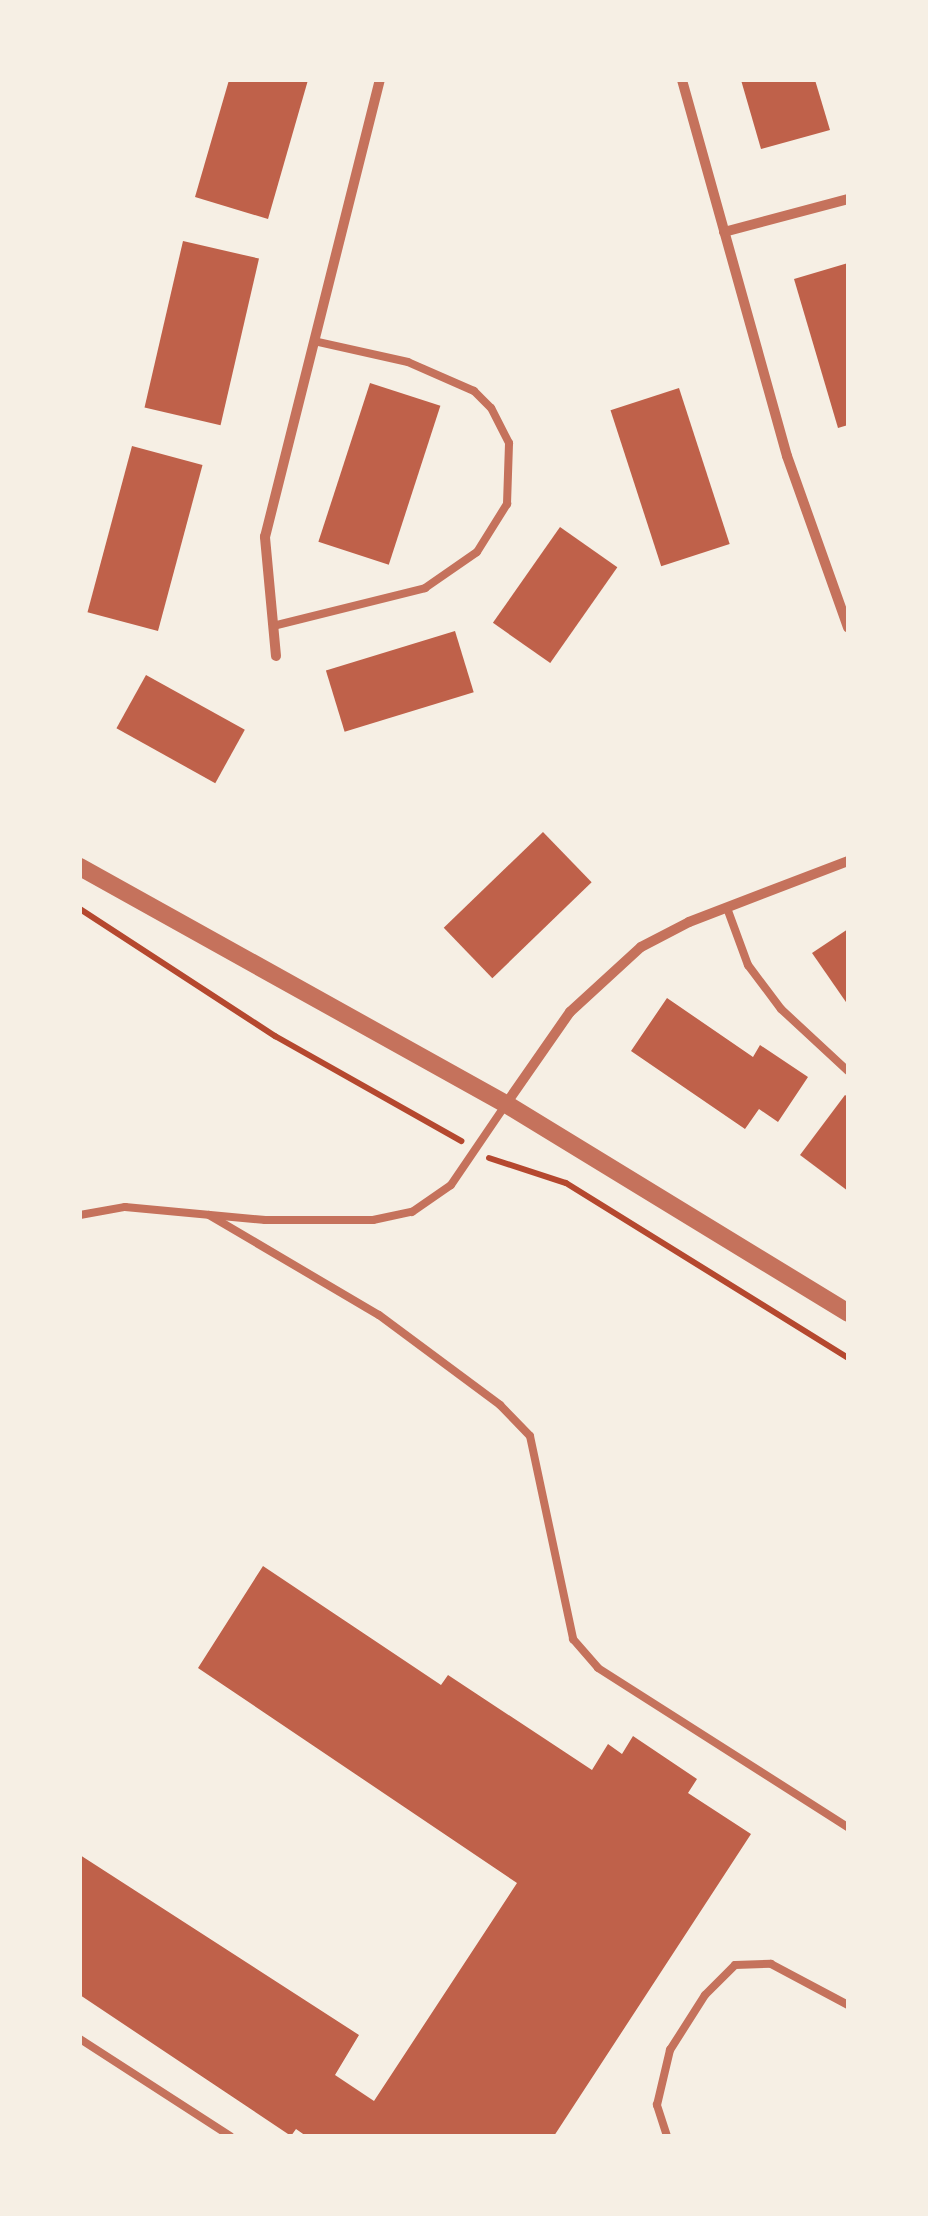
<!DOCTYPE html>
<style>
body{margin:0}
#map{position:relative;width:928px;height:2216px;overflow:hidden;background:#f6efe4;font-family:Manrope,sans-serif}
div>[style]{position:absolute}
.building>*{inset:0;background:#bf614a;transform-origin:0 0}
.path>*{height:6px;margin:-3px;padding:0 3px;transform-origin:3px;border-radius:3px;background:#b5482f}
.service>*{height:8px;margin:-4px;padding:0 4px;transform-origin:4px;border-radius:4px;background:#c5725c}
.minor>*{height:10px;margin:-5px;padding:0 5px;transform-origin:5px;border-radius:5px;background:#c5725c}
.tertiary>*{height:18px;margin:-9px;padding:0 9px;transform-origin:9px;border-radius:9px;background:#c5725c}
span{translate:-50% -50%;white-space:nowrap;text-align:center;line-height:1.15;-webkit-text-stroke:8px #f6efe4;paint-order:stroke}
.frame{position:absolute;inset:0;border:82px solid #f6efe4;pointer-events:none}
</style>
<div id="map">
<div class="building">
<div style="clip-path:polygon(229px 80px,308px 80px,268px 219px,195px 197px)"></div>
<div style="clip-path:polygon(741px 80px,815px 80px,830px 130px,761px 149px)"></div>
<div style="left:183px;top:241px;width:78px;height:171px;rotate:13deg"></div>
<div style="clip-path:polygon(848px 263px,848px 425px,838px 428px,794px 279px)"></div>
<div style="left:370px;top:383px;width:74px;height:167px;rotate:18deg"></div>
<div style="left:679px;top:388px;width:164px;height:72px;rotate:72deg"></div>
<div style="left:132px;top:446px;width:73px;height:172px;rotate:15deg"></div>
<div style="left:560px;top:527px;width:70px;height:117px;rotate:35deg"></div>
<div style="left:455px;top:631px;width:64px;height:135px;rotate:73deg"></div>
<div style="left:146px;top:675px;width:113px;height:61px;rotate:29deg"></div>
<div style="left:543px;top:832px;width:70px;height:138px;rotate:46deg"></div>
<div style="clip-path:polygon(848px 929px,848px 1005px,812px 953px)"></div>
<div style="clip-path:polygon(667px 998px,753px 1057px,760px 1045px,808px 1077px,778px 1122px,759px 1109px,745px 1129px,631px 1051px)"></div>
<div style="clip-path:polygon(845px 1095px,848px 1097px,848px 1191px,800px 1155px)"></div>
<div style="clip-path:polygon(263px 1566px,441px 1685px,448px 1675px,592px 1770px,608px 1744px,622px 1754px,633px 1736px,697px 1779px,688px 1793px,751px 1834px,554px 2136px,306px 2136px,296px 2129px,291px 2136px,80px 1995px,80px 1855px,359px 2035px,335px 2075px,374px 2101px,517px 1883px,198px 1668px)"></div>
</div>
<div class="path">
<div style="left:80px;top:909px;width:233px;rotate:33.1deg"></div>
<div style="left:275px;top:1036px;width:214px;rotate:29.4deg"></div>
<div style="left:489px;top:1158px;width:81px;rotate:18deg"></div>
<div style="left:566px;top:1183px;width:332px;rotate:31.8deg"></div>
</div>
<div class="service">
<div style="left:273px;top:626px;width:157px;rotate:-14deg"></div>
<div style="left:425px;top:588px;width:63px;rotate:-34.7deg"></div>
<div style="left:477px;top:552px;width:57px;rotate:-58deg"></div>
<div style="left:507px;top:504px;width:61px;rotate:-88.1deg"></div>
<div style="left:509px;top:443px;width:39px;rotate:-117deg"></div>
<div style="left:491px;top:408px;width:24px;rotate:-135deg"></div>
<div style="left:474px;top:391px;width:72px;rotate:-156.3deg"></div>
<div style="left:408px;top:362px;width:96px;rotate:-167.4deg"></div>
<div style="left:727px;top:908px;width:61px;rotate:69.8deg"></div>
<div style="left:748px;top:965px;width:55px;rotate:53.1deg"></div>
<div style="left:781px;top:1009px;width:91px;rotate:42.8deg"></div>
<div style="left:80px;top:1215px;width:46px;rotate:-10.1deg"></div>
<div style="left:125px;top:1207px;width:141px;rotate:5.3deg"></div>
<div style="left:265px;top:1220px;width:108px"></div>
<div style="left:373px;top:1220px;width:40px;rotate:-12deg"></div>
<div style="left:412px;top:1212px;width:47px;rotate:-34.7deg"></div>
<div style="left:451px;top:1185px;width:98px;rotate:-55.8deg"></div>
<div style="left:209px;top:1215px;width:197px;rotate:30.5deg"></div>
<div style="left:379px;top:1315px;width:151px;rotate:36.6deg"></div>
<div style="left:500px;top:1405px;width:43px;rotate:45.9deg"></div>
<div style="left:530px;top:1436px;width:208px;rotate:78deg"></div>
<div style="left:573px;top:1639px;width:38px;rotate:49deg"></div>
<div style="left:598px;top:1668px;width:296px;rotate:32.5deg"></div>
<div style="left:80px;top:2039px;width:179px;rotate:32.9deg"></div>
<div style="left:667px;top:2136px;width:33px;rotate:-108deg"></div>
<div style="left:657px;top:2105px;width:57px;rotate:-76.7deg"></div>
<div style="left:670px;top:2050px;width:65px;rotate:-57.5deg"></div>
<div style="left:705px;top:1995px;width:42px;rotate:-45deg"></div>
<div style="left:735px;top:1965px;width:36px;rotate:-2deg"></div>
<div style="left:771px;top:1964px;width:87px;rotate:28deg"></div>
</div>
<div class="minor">
<div style="left:682px;top:80px;width:390px;rotate:74.4deg"></div>
<div style="left:787px;top:456px;width:182px;rotate:70.4deg"></div>
<div style="left:724px;top:232px;width:128px;rotate:-14.9deg"></div>
<div style="left:276px;top:656px;width:120px;rotate:-95.3deg"></div>
<div style="left:265px;top:537px;width:471px;rotate:-75.9deg"></div>
<div style="left:506px;top:1104px;width:112px;rotate:-55.2deg"></div>
<div style="left:570px;top:1012px;width:96px;rotate:-42.5deg"></div>
<div style="left:641px;top:947px;width:54px;rotate:-27.5deg"></div>
<div style="left:689px;top:922px;width:170px;rotate:-21deg"></div>
</div>
<div class="tertiary">
<div style="left:80px;top:867px;width:487px;rotate:29.1deg"></div>
<div style="left:506px;top:1104px;width:401px;rotate:31.4deg"></div>
</div>
<div class="frame"></div>
</div>
